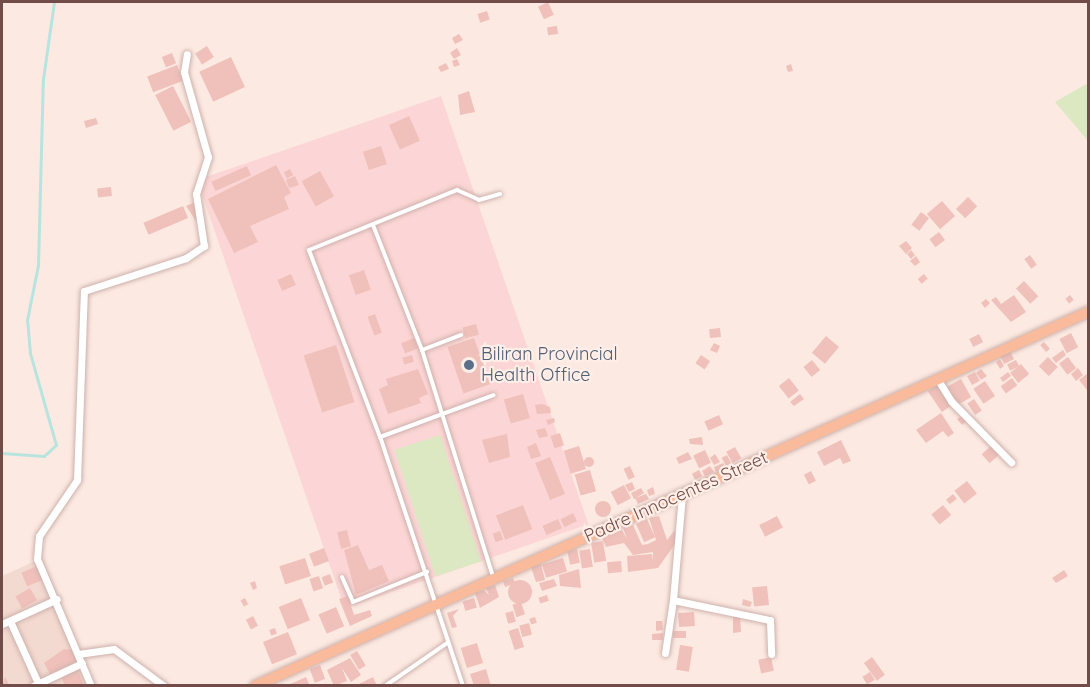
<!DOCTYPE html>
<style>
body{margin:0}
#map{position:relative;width:1090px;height:687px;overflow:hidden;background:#fceae2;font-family:Quicksand,sans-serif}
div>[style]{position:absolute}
.residential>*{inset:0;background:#f3dad0}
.commercial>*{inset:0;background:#fcd6d6;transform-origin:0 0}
.green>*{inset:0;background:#dce8c1;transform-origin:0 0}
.stream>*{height:3px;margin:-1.5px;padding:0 1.5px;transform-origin:1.5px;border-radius:1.5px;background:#b7e4de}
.building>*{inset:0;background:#f0c0ba;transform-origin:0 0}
.round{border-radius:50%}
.roads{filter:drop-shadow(0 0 2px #ceb1ac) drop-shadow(0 0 2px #ceb1ac)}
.lane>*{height:4px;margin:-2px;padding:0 2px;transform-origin:2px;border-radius:2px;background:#fff}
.street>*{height:7px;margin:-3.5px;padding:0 3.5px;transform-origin:3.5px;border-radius:3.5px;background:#fff}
.primary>*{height:10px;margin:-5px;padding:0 5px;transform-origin:5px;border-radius:5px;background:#f9bb9b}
.dots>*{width:16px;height:16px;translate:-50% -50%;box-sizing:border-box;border:3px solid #ffefe8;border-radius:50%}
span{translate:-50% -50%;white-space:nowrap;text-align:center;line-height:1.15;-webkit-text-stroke:4.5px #ffefe8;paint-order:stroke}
.service-label{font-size:18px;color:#4e5e75}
.left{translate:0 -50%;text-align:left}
.street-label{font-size:18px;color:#724c49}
.frame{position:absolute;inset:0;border:3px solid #724c49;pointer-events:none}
</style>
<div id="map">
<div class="residential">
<div style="clip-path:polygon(42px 558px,94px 685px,2px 685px,2px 576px)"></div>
</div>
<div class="commercial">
<div style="left:441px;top:96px;width:453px;height:258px;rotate:71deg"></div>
</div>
<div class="green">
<div style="clip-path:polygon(1088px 83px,1088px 141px,1055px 102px)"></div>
<div style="left:440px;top:435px;width:133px;height:48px;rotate:72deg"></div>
</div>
<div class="stream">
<div style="left:2px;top:453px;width:42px;rotate:4.1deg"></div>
<div style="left:44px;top:456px;width:16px;rotate:-43deg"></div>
<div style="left:56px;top:445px;width:96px;rotate:-105.8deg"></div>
<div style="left:30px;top:353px;width:33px;rotate:-95deg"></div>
<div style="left:27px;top:320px;width:56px;rotate:-78.7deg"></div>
<div style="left:38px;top:265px;width:186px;rotate:-88.5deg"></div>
<div style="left:43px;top:79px;width:78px;rotate:-81.9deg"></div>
</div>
<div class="building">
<div style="left:548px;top:2px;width:14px;height:11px;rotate:65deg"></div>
<div style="left:487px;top:11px;width:9px;height:10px;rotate:72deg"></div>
<div style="left:557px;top:26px;width:8px;height:10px;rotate:83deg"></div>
<div style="clip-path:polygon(459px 34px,463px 40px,455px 44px,452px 38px)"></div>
<div style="left:207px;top:46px;width:13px;height:14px;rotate:58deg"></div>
<div style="clip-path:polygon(457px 48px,461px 55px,454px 59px,450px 53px)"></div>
<div style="left:172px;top:53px;width:11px;height:11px;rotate:68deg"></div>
<div style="left:231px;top:57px;width:33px;height:35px;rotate:65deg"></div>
<div style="clip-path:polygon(457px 59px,460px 65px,454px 67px,452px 61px)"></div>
<div style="clip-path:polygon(446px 63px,449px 69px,441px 72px,438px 67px)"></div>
<div style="clip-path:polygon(791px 64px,793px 71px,788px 72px,786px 66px)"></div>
<div style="left:177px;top:65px;width:17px;height:32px;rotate:69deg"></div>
<div style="left:173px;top:86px;width:40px;height:20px;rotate:63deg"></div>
<div style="clip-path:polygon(469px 91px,475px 112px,460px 115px,458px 95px)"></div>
<div style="left:409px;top:116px;width:27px;height:22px;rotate:66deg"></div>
<div style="clip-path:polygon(96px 118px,98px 124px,86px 128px,84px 121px)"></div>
<div style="left:381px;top:146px;width:19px;height:19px;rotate:72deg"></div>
<div style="clip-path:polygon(276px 165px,291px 193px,284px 197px,289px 209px,250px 226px,258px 242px,234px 253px,208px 199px)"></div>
<div style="left:247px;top:166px;width:10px;height:39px;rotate:66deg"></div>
<div style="left:290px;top:169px;width:7px;height:7px;rotate:63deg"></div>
<div style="left:320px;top:171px;width:29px;height:21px;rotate:61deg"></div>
<div style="clip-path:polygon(295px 176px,299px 185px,289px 188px,286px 180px)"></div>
<div style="left:111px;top:187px;width:9px;height:14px;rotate:84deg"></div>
<div style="left:968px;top:197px;width:13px;height:17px;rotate:45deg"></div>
<div style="left:942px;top:201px;width:20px;height:20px;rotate:49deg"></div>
<div style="clip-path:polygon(195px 202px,202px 218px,196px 221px,186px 206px)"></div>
<div style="left:183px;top:206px;width:13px;height:43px;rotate:67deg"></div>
<div style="left:921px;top:212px;width:10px;height:16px;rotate:37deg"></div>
<div style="left:939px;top:232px;width:10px;height:12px;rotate:53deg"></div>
<div style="clip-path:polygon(906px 241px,912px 248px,906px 254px,899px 246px)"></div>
<div style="clip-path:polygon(911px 250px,915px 255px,911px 259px,907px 254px)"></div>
<div style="left:1030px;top:255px;width:12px;height:7px;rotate:55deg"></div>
<div style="clip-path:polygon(916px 256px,920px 262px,915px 266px,910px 261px)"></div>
<div style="left:364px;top:270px;width:21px;height:16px;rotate:71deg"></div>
<div style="left:291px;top:274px;width:12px;height:15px;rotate:66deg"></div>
<div style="left:924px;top:274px;width:6px;height:8px;rotate:51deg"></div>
<div style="left:1024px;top:281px;width:21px;height:11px;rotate:47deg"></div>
<div style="clip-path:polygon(1014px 295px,1026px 312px,1011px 322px,991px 300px,996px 297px,1001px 304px)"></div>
<div style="left:1070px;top:295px;width:6px;height:6px;rotate:51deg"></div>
<div style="clip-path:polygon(986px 299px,990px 303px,985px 308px,981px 303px)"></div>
<div style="left:375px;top:314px;width:20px;height:8px;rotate:70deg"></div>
<div style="left:476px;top:324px;width:11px;height:14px;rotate:75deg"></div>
<div style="left:720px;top:328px;width:9px;height:11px;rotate:84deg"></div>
<div style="left:1071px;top:333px;width:16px;height:13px;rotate:63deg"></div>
<div style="left:979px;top:334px;width:9px;height:11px;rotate:63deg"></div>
<div style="left:826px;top:336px;width:17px;height:22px;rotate:40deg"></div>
<div style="left:414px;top:338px;width:11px;height:14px;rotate:68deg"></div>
<div style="left:474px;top:338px;width:49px;height:28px;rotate:71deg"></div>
<div style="left:1044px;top:342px;width:9px;height:5px;rotate:49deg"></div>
<div style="clip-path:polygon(714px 343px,720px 346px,717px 353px,710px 350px)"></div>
<div style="left:336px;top:345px;width:60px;height:34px;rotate:72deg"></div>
<div style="clip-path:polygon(1063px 350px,1066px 355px,1056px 363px,1052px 358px)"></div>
<div style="left:1010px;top:351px;width:9px;height:11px;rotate:63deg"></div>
<div style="left:412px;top:355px;width:7px;height:10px;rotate:74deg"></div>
<div style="left:701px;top:355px;width:11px;height:10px;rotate:34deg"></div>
<div style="left:1048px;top:357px;width:14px;height:13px;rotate:45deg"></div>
<div style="left:1068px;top:357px;width:14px;height:11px;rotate:54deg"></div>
<div style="clip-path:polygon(1000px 359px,1004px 366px,1000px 369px,996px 362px)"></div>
<div style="left:812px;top:360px;width:13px;height:11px;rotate:51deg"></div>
<div style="left:1016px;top:360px;width:7px;height:10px;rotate:63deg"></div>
<div style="left:1021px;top:364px;width:13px;height:14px;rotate:51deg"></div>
<div style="clip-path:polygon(1078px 368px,1083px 375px,1076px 381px,1071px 374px)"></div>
<div style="clip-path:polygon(418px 369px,428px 394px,419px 398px,421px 403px,388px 414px,379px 389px,388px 385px,386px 379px)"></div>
<div style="clip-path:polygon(981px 369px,987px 376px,981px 380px,976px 373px)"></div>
<div style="left:975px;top:372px;width:10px;height:9px;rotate:61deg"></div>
<div style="left:1008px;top:372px;width:5px;height:10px;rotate:53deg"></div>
<div style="clip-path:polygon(1088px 373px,1088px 388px,1087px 390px,1079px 380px)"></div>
<div style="left:789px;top:378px;width:16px;height:13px;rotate:52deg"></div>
<div style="left:1012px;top:378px;width:9px;height:14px;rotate:54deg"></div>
<div style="left:961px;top:379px;width:21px;height:16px;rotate:61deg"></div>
<div style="left:985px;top:381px;width:18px;height:14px;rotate:56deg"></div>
<div style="left:937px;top:385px;width:25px;height:11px;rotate:56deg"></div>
<div style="left:523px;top:394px;width:25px;height:20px;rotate:74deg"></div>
<div style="clip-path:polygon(800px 394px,804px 399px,794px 406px,790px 402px)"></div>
<div style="left:974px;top:399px;width:14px;height:8px;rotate:56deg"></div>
<div style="clip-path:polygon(542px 404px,550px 407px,551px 413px,537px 414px,535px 405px)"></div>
<div style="clip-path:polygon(941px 413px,954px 433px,948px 437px,943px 431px,926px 443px,916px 430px)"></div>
<div style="left:719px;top:415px;width:10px;height:16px;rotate:66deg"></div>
<div style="clip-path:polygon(962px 416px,966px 422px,962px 425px,957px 419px)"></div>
<div style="clip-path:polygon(554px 418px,555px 422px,548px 425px,546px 420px)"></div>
<div style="clip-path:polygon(545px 428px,548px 436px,539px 438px,536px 430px)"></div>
<div style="left:560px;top:433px;width:13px;height:10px;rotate:72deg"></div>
<div style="clip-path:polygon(507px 434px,510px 457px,489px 463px,482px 440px)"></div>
<div style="clip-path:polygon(702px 437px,703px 445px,690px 444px,689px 439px)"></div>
<div style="clip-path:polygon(841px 440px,851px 461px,843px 464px,840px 458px,824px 466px,817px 452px)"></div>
<div style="clip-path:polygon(536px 443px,541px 456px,531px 459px,527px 447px)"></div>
<div style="left:992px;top:445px;width:12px;height:14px;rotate:48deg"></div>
<div style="left:579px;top:446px;width:24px;height:16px;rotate:73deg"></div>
<div style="left:735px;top:447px;width:13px;height:10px;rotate:61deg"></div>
<div style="left:705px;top:450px;width:14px;height:13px;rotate:65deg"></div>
<div style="clip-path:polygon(688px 452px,692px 459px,679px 464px,676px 458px)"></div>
<div style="clip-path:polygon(715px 454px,720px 462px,714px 465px,710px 458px)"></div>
<div style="left:727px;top:455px;width:9px;height:6px;rotate:63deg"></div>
<div style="left:550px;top:457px;width:40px;height:16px;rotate:68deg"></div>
<div class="round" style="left:584px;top:457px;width:10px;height:10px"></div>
<div style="clip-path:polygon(723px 463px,725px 467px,716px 472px,714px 467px)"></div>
<div style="left:630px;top:466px;width:12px;height:7px;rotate:66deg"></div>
<div style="clip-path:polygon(710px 466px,714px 472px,705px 476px,702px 471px)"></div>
<div style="left:590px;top:470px;width:22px;height:16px;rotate:74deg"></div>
<div style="left:699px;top:470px;width:7px;height:8px;rotate:63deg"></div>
<div style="left:811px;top:471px;width:11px;height:8px;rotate:63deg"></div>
<div style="left:967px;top:481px;width:16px;height:16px;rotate:52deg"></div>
<div style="clip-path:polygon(632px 482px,635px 489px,629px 492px,625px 485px)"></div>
<div style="left:624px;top:485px;width:15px;height:15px;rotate:62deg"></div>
<div style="clip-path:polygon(653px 487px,655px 494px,649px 496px,647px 490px)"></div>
<div style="clip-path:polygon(641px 488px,644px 493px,634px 499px,631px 493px)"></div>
<div style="clip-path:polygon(646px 494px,649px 499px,638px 504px,635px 498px)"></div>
<div style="left:953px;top:494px;width:6px;height:9px;rotate:51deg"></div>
<div class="round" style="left:595px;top:501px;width:16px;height:16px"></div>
<div style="left:523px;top:505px;width:26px;height:29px;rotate:69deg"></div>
<div style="left:943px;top:505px;width:13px;height:15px;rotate:51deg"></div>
<div style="left:573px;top:513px;width:9px;height:14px;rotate:63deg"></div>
<div style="clip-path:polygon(659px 516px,667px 540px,674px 531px,680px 537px,658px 568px,628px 572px,627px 556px,652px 554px,653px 561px,653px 552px,633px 555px,624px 543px,606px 547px,602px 538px,622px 530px,627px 539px,623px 528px,633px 525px,642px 545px,648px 544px,656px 540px,649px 518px)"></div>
<div style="left:777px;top:516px;width:13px;height:20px;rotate:63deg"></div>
<div style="left:558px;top:519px;width:10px;height:17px;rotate:66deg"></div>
<div style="left:647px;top:519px;width:20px;height:12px;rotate:66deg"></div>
<div style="left:347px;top:530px;width:17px;height:10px;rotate:77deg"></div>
<div style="left:500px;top:531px;width:9px;height:8px;rotate:69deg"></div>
<div style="left:603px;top:541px;width:20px;height:12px;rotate:81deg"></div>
<div style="clip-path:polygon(358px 545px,369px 570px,382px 565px,389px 581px,356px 595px,344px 550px)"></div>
<div style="left:324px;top:548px;width:14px;height:16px;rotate:69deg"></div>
<div style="left:577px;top:549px;width:14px;height:10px;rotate:78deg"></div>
<div style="left:590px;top:549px;width:18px;height:11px;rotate:81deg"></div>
<div style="left:305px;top:558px;width:19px;height:27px;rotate:72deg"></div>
<div style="left:563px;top:558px;width:14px;height:22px;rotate:73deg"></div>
<div style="left:621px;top:561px;width:11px;height:14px;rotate:85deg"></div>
<div style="clip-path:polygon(541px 564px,545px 580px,536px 582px,531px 567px)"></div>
<div style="left:37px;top:566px;width:15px;height:17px;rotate:67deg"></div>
<div style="clip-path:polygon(579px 569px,581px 588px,560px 586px,559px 575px)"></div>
<div style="clip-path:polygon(1064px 570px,1068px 576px,1056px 583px,1052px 578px)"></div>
<div style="left:330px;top:574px;width:9px;height:9px;rotate:69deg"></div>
<div style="left:319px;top:576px;width:13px;height:10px;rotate:72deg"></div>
<div style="clip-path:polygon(513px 578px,515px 583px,505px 587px,503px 581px)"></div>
<div style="clip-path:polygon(554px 579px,557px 586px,542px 591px,539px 583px)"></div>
<div class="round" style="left:508px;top:580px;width:24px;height:24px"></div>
<div style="clip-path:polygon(255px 581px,257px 588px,253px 590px,250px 583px)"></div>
<div style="clip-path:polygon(495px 585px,499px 597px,480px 608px,475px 593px,484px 590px,489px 595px,486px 588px)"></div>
<div style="left:767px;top:586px;width:19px;height:15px;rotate:84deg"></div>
<div style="left:30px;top:588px;width:14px;height:17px;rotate:60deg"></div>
<div style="left:547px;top:595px;width:6px;height:9px;rotate:72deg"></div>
<div style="clip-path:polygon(348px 596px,354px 615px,370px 610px,372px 616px,350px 626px,339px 599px)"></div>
<div style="left:245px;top:598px;width:7px;height:5px;rotate:63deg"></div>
<div style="left:301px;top:598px;width:24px;height:24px;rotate:68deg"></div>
<div style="left:474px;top:598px;width:10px;height:12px;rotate:73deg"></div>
<div style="clip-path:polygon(743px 599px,752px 602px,750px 607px,742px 605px)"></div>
<div style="left:521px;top:602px;width:13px;height:9px;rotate:72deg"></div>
<div style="left:336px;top:607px;width:21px;height:19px;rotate:67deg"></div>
<div style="clip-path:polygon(459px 609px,453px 616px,457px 627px,452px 628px,447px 613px)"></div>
<div style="left:513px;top:611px;width:11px;height:8px;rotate:75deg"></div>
<div style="left:694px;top:612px;width:14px;height:16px;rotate:86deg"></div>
<div style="left:253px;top:616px;width:11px;height:8px;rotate:63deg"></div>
<div style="left:535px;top:617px;width:6px;height:6px;rotate:72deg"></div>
<div style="clip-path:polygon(733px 617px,740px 617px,741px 632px,733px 633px)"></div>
<div style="clip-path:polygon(656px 621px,662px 621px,663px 630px,656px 631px)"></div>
<div style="left:529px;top:623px;width:12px;height:10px;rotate:76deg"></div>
<div style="left:275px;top:628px;width:6px;height:6px;rotate:72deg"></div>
<div style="left:518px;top:628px;width:20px;height:10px;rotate:72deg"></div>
<div style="left:686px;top:631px;width:7px;height:13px;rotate:90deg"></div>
<div style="left:288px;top:632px;width:24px;height:27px;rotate:68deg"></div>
<div style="clip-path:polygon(663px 633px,663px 640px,652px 640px,652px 634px)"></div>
<div style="left:477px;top:643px;width:21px;height:17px;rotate:73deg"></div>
<div style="left:680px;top:645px;width:13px;height:25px;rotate:9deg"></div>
<div style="clip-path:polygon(64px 649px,72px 650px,78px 661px,50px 674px,44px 663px)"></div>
<div style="left:357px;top:651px;width:17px;height:8px;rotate:59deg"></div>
<div style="left:771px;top:657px;width:14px;height:13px;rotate:78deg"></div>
<div style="left:872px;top:657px;width:22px;height:10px;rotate:54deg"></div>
<div style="clip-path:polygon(350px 658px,361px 675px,351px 682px,342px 668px,347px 681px,334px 686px,327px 670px)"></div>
<div style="left:320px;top:665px;width:15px;height:11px;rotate:70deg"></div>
<div style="clip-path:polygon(77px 669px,84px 686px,65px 686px,61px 676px)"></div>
<div style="clip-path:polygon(486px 669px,491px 686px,474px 686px,470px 674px)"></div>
<div style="left:870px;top:672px;width:9px;height:9px;rotate:58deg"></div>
<div style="clip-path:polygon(5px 677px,10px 686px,2px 686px)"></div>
<div style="clip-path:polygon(306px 677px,310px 686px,286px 686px)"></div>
<div style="clip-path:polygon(373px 677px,377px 686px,355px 686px)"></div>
</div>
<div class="roads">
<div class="lane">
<div style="left:373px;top:225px;width:134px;rotate:68.6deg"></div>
<div style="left:422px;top:350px;width:237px;rotate:72.6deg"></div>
<div style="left:422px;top:350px;width:42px;rotate:-21deg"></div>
<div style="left:380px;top:437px;width:121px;rotate:-20.2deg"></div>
<div style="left:342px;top:577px;width:27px;rotate:66deg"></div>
<div style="left:353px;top:602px;width:80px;rotate:-22.1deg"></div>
<div style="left:385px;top:686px;width:75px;rotate:-34.7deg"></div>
<div style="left:463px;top:686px;width:262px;rotate:-108.4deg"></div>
<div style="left:380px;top:437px;width:200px;rotate:-110.8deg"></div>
<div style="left:309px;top:250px;width:160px;rotate:-22.1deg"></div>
<div style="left:457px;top:190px;width:24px;rotate:24deg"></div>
<div style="left:479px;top:200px;width:22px;rotate:-16deg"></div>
</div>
<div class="street">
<div style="left:938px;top:380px;width:25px;rotate:58deg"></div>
<div style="left:951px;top:401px;width:86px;rotate:45.5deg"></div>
<div style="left:682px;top:495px;width:105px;rotate:94.9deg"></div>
<div style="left:673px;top:600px;width:99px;rotate:11.7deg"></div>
<div style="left:770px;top:620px;width:34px;rotate:88deg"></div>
<div style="left:10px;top:621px;width:68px;rotate:65.7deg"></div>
<div style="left:2px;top:624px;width:60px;rotate:-24.4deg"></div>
<div style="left:665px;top:653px;width:54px;rotate:-81.4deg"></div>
<div style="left:78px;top:654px;width:36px;rotate:-8deg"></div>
<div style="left:114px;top:649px;width:62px;rotate:36.5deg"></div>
<div style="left:33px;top:686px;width:54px;rotate:-25.1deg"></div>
<div style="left:91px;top:686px;width:138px;rotate:-113deg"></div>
<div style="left:37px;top:559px;width:23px;rotate:-85deg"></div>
<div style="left:39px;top:536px;width:68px;rotate:-55.8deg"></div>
<div style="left:77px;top:480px;width:189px;rotate:-87.9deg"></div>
<div style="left:84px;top:291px;width:107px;rotate:-17.9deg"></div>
<div style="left:186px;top:258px;width:22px;rotate:-34deg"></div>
<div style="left:204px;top:246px;width:53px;rotate:-98.7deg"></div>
<div style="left:196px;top:194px;width:39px;rotate:-72deg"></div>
<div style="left:208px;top:157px;width:88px;rotate:-105.8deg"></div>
<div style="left:184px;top:72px;width:18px;rotate:-81deg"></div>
</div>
<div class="primary">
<div style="left:255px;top:686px;width:913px;rotate:-24.18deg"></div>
</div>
</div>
<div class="dots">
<div style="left:469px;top:365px;background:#5c6f8a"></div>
</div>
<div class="service-label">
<span class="left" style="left:481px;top:365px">Biliran Provincial<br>Health Office</span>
</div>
<div class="street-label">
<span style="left:676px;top:497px;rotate:-24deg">Padre Innocentes Street</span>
</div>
<div class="frame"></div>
</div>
